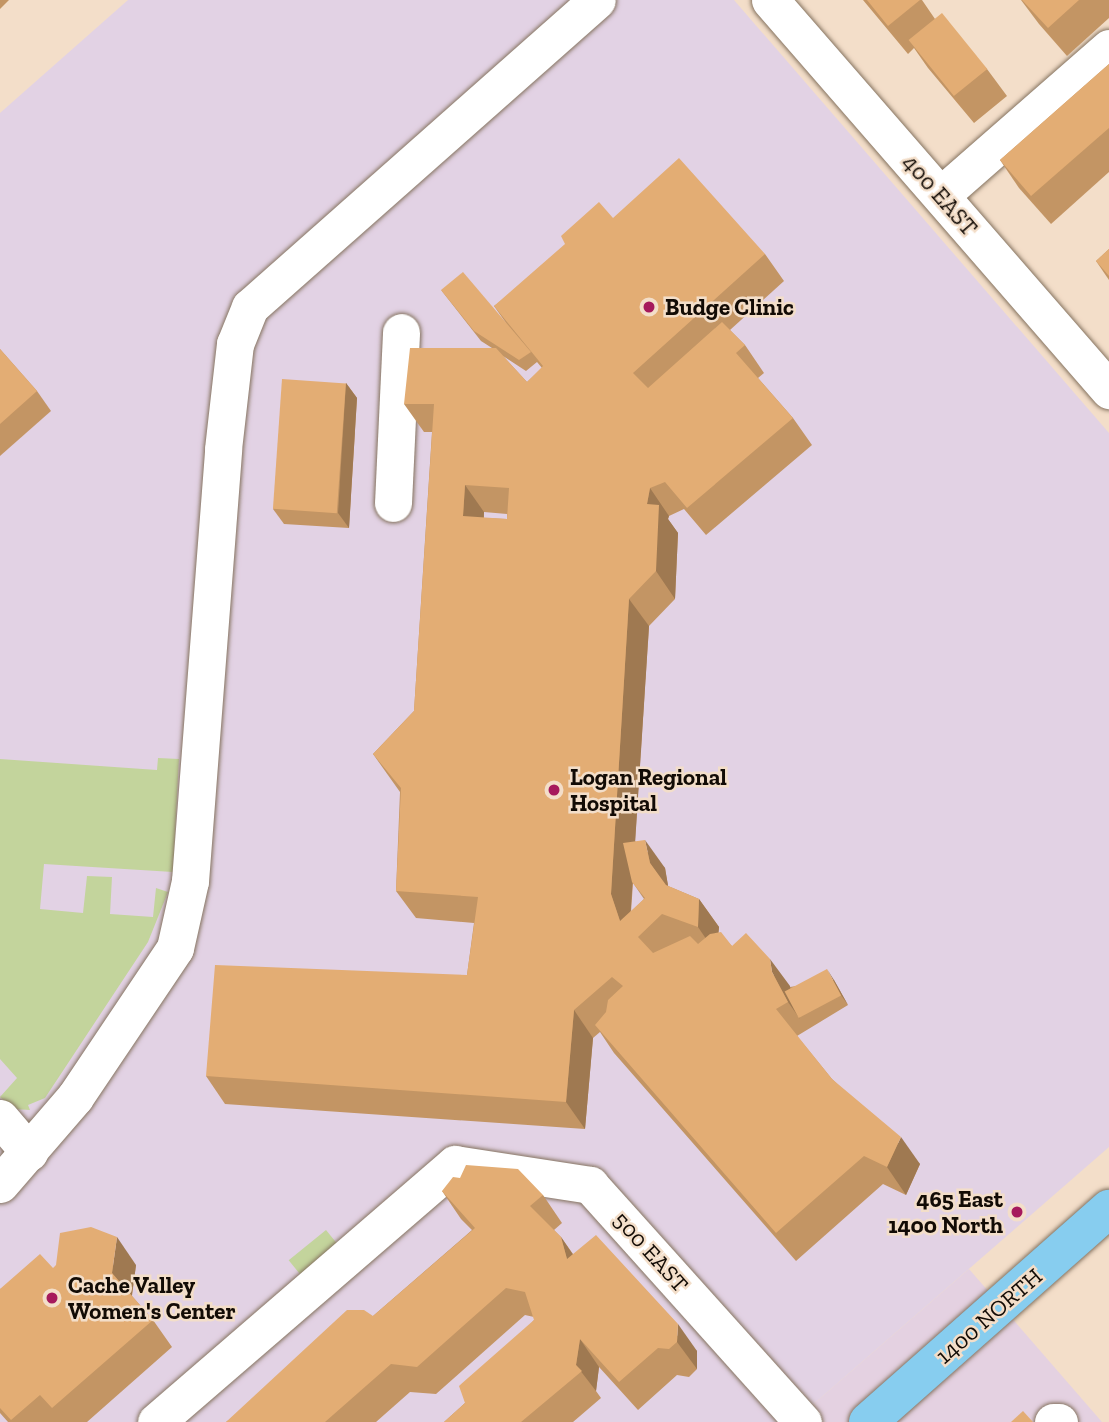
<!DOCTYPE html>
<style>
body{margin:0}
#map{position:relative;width:1109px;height:1422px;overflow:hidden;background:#f3dec9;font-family:"Zilla Slab",serif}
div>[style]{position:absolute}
.commercial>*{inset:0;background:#e4d1e1}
.medical>*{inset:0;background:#e2d2e4}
.green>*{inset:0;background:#c3d49c;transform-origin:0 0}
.roads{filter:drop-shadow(0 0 2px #857360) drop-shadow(0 0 2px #857360)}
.minor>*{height:37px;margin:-18.5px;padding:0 18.5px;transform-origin:18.5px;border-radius:18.5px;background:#fff}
.major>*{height:38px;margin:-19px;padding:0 19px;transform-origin:19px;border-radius:19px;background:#87cdef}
.wall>*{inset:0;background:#c39564}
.shaded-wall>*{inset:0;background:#9f7951}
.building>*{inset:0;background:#e3ad74;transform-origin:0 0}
.dots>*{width:19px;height:19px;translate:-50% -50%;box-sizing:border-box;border:4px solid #f3dec9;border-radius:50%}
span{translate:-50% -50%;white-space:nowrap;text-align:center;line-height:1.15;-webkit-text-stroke:5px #f3dec9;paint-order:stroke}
.street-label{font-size:23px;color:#120b05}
.poi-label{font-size:23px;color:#120b05;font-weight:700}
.left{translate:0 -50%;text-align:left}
.right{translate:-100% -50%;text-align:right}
</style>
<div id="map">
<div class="commercial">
<div style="clip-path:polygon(969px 1269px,1102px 1422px,793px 1422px)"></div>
</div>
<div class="medical">
<div style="clip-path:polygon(128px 0,734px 0,1109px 433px,1109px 1147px,793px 1422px,0 1422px,0 113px)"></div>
</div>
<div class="green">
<div style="clip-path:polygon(158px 758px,179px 759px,173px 872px,44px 864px,40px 909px,83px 913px,87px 876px,112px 877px,110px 914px,153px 917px,156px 888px,168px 892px,148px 942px,45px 1098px,28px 1105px,30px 1110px,14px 1109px,0 1097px,17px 1078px,0 1059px,0 759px,157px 770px)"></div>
<div style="left:326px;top:1230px;width:22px;height:48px;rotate:51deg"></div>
</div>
<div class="roads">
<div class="minor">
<div style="left:770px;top:0;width:517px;rotate:49deg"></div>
<div style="left:941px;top:195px;width:223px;rotate:-41.2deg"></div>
<div style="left:393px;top:503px;width:171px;rotate:-87.3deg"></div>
<div style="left:0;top:1118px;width:45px;rotate:49.5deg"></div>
<div style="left:0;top:1184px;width:115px;rotate:-49.2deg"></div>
<div style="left:75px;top:1097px;width:179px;rotate:-56.1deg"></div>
<div style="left:175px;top:948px;width:69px;rotate:-77.4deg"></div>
<div style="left:190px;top:881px;width:433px;rotate:-85.6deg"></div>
<div style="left:223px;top:449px;width:106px;rotate:-83.5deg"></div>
<div style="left:235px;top:344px;width:40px;rotate:-68deg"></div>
<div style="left:250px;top:307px;width:463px;rotate:-41.5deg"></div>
<div style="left:156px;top:1422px;width:395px;rotate:-40.8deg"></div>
<div style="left:455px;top:1164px;width:137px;rotate:8.8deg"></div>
<div style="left:590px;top:1185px;width:319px;rotate:48.1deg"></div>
<div style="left:1053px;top:1422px;width:6px"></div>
</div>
<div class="major">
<div style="left:868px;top:1422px;width:322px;rotate:-41.5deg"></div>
</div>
</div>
<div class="wall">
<div style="clip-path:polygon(0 0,9px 0,0 9px)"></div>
<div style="clip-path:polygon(863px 0,922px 0,935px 19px,987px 69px,1007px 96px,974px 123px,928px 68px,914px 48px,908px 54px)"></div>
<div style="clip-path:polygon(1021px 0,1109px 0,1109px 18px,1067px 56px,1039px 24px)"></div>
<div style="clip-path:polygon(1109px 64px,1109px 172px,1051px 224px,1019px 188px,1000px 160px)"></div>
<div style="clip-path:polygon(evenodd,613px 218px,765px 254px,784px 281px,730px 330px,745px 345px,764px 373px,758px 378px,793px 418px,812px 445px,706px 535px,684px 509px,669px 516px,668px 519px,678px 533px,675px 599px,649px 626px,635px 841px,665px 868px,668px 886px,699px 899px,719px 927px,718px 933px,732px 946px,790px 987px,834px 980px,848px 1005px,797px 1036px,832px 1079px,920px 1164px,906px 1195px,883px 1184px,796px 1261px,614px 1053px,600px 1032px,593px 1038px,585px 1129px,225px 1104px,206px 1076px,467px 975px,474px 923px,416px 918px,396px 891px,400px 792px,373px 754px,414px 711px,432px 432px,424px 432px,404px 404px,492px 348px,481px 341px,441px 290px,506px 323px,494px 306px,613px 218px,503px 356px,526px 371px,537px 362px,542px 368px,527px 382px,503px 356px,613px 218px,484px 512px,507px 514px,507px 519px,484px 518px,484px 512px,613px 218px,633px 883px,644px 899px,631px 912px,633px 883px)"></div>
<div style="clip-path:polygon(1109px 249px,1109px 280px,1096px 261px)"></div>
<div style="clip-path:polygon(0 349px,37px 391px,51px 411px,0 456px)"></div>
<div style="clip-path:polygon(346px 383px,357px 398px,349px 528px,284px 524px,273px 509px)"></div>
<div style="clip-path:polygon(442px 1191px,543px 1195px,562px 1223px,554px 1230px,561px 1237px,573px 1254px,697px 1351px,697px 1369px,689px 1377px,677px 1375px,638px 1410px,599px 1367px,596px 1391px,601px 1398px,573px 1422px,444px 1422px,465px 1403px,534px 1320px,534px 1317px,525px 1315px,436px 1394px,410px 1392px,376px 1422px,226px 1422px,373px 1316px,472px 1230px,461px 1219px)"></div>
<div style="clip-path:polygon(136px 1265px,132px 1296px,153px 1320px,172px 1347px,87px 1422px,8px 1422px,0 1413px,0 1289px,53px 1268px)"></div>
</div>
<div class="shaded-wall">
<div style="clip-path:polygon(346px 383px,357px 398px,349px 528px,338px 513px)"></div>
<div style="clip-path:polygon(465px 485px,484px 512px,482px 544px,463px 516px)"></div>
<div style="clip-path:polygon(650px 488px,669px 516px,668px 519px,678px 533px,675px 599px,656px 571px,647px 504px)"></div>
<div style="clip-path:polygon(629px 599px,649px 626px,630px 922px,620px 921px,611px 894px)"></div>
<div style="clip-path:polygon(645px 840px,665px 868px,669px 891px,650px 863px)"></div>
<div style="clip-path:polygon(699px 899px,719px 927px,717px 955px,698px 927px)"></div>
<div style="clip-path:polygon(770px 959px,790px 986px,792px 1000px,800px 1019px,788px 1002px,772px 972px)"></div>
<div style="clip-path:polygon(827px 969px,834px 980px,848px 1005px,841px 995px)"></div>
<div style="clip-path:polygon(574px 1010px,593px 1038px,585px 1129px,566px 1102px)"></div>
<div style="clip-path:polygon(901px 1137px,920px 1164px,906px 1195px,887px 1167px)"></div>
<div style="clip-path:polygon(117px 1237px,136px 1265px,131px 1301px,112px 1273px)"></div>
<div style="clip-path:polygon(561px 1237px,580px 1265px,567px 1259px)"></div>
<div style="clip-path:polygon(678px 1324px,697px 1351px,697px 1369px,677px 1342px)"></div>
<div style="clip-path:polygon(580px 1339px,599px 1367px,596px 1391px,576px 1365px)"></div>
</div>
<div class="building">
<div style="clip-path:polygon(867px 0,920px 0,888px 26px)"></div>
<div style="clip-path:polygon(1022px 0,1079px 0,1048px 28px)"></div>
<div style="left:942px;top:13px;width:72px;height:43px;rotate:51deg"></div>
<div style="clip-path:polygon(1109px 64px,1109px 128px,1031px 196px,1000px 160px)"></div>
<div style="clip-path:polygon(evenodd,679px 158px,765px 254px,633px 373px,648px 388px,722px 322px,745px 345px,736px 353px,793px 418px,687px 508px,665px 482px,650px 488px,647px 504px,659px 505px,656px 571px,629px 599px,611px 894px,620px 921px,645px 898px,632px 882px,623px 843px,645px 840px,650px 863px,666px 885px,699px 899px,698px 927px,662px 914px,638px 937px,653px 953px,690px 936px,698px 944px,710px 934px,721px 932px,732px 946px,746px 933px,770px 959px,772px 972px,788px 1002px,776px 1009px,832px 1079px,901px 1137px,887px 1167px,864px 1156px,776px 1233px,595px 1025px,606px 1012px,608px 1000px,623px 986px,612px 977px,574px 1010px,566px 1102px,206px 1076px,215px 965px,467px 975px,478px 897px,396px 891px,401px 788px,373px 754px,414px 711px,434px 404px,404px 404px,410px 348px,496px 348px,527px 382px,543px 366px,494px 306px,565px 244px,561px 236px,599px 202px,613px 218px,679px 158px,465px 485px,509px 488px,507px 519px,463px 516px,465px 485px)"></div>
<div style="clip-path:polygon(1109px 249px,1109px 276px,1096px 261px)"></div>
<div style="clip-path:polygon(463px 272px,531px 352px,519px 360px,474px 331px,441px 290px)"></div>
<div style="clip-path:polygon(0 349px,37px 391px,0 424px)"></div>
<div style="left:282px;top:379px;width:64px;height:130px;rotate:4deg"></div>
<div style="left:827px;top:969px;width:30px;height:48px;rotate:62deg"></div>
<div style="clip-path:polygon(466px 1165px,518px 1169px,543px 1195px,530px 1206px,561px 1237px,567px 1259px,596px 1235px,678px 1324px,677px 1342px,669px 1349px,658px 1348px,619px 1382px,580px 1339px,576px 1365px,582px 1371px,521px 1422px,444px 1422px,465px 1403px,459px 1386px,534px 1320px,525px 1292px,506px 1288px,417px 1367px,391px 1364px,325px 1422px,226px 1422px,347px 1310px,364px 1310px,373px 1316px,475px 1228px,442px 1191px,453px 1177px,460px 1178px)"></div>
<div style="clip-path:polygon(91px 1227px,117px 1237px,112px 1273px,153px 1320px,52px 1408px,40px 1395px,11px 1420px,0 1408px,0 1289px,40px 1254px,53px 1268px,56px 1265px,60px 1233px)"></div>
<div style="clip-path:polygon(1023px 1411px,1033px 1422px,1011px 1422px)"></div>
</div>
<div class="dots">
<div style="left:649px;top:307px;background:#a6195c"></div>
<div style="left:554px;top:790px;background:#a6195c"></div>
<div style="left:1017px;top:1212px;background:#a6195c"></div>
<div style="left:52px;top:1298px;background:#a6195c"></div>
</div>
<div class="street-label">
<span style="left:940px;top:195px;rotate:49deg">400 EAST</span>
<span style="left:651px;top:1252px;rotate:48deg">500 EAST</span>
<span style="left:989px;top:1316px;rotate:-41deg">1400 NORTH</span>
</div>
<div class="poi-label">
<span class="left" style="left:665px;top:307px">Budge Clinic</span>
<span class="left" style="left:570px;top:790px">Logan Regional<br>Hospital</span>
<span class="right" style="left:1003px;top:1212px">465 East<br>1400 North</span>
<span class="left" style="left:68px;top:1298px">Cache Valley<br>Women's Center</span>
</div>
</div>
